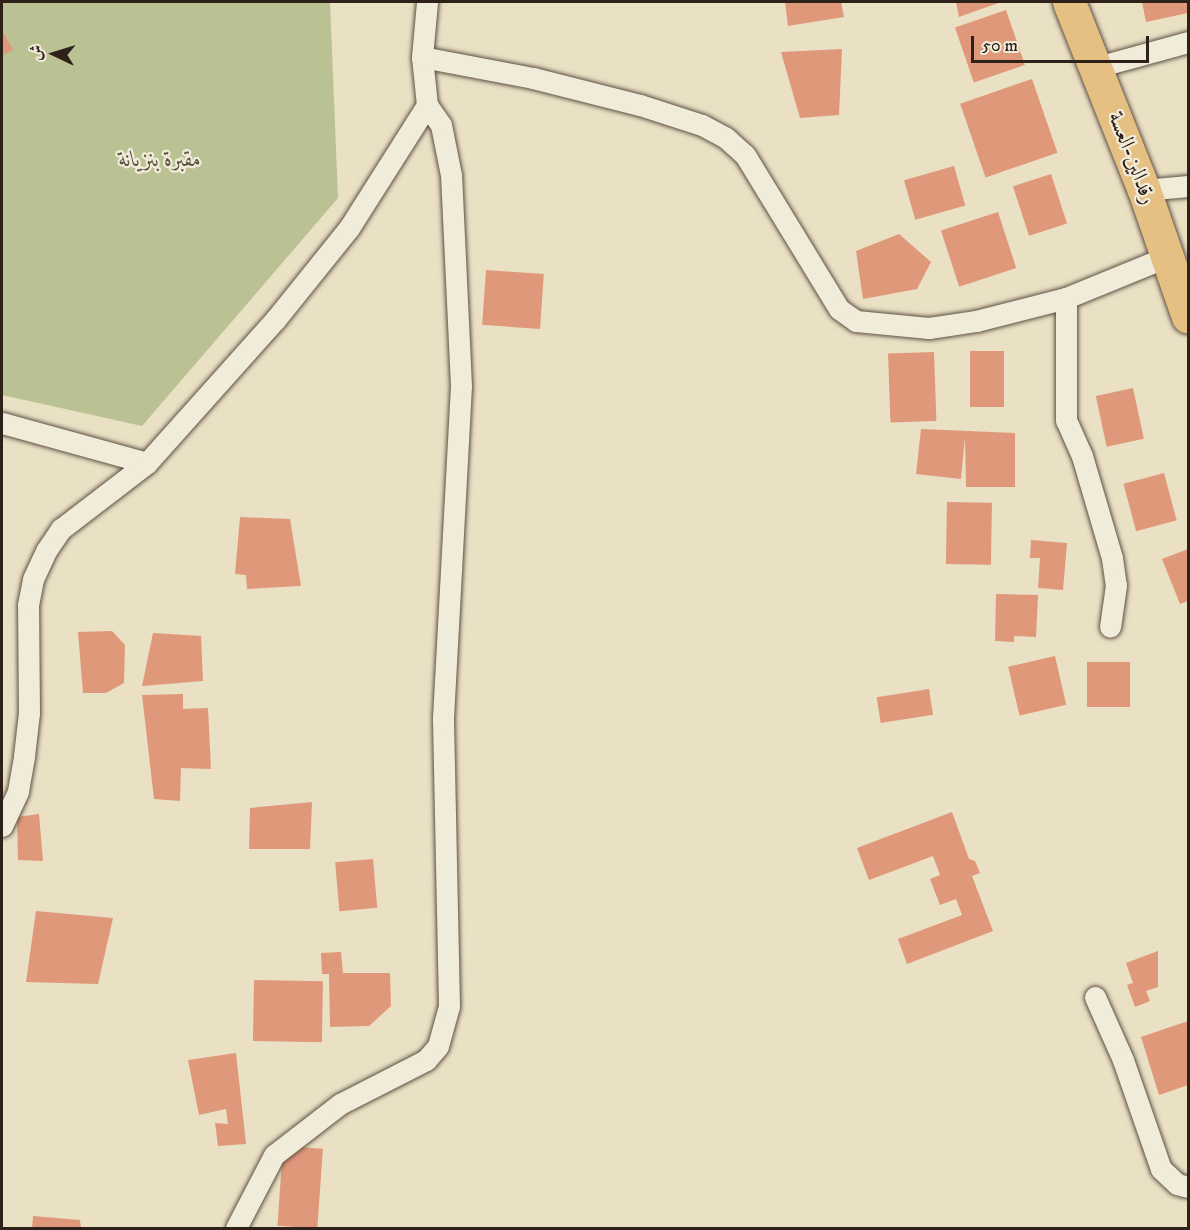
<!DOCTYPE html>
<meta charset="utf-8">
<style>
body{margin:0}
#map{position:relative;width:1190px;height:1230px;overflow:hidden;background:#eae0c4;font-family:"IM FELL DW Pica",Amiri,serif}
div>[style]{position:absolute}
.green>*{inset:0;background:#bac192}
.building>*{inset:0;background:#e0987a;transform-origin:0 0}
.roads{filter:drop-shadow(0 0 2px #5d5144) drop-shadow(0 0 2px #5d5144)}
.minor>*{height:21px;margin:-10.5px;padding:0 10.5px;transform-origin:10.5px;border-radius:10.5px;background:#f1ebd9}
.primary>*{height:33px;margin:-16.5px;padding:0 16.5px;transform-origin:16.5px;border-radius:16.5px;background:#e5c082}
span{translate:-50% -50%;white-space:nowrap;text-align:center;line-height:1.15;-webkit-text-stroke:4.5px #f1ebd9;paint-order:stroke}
.street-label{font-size:22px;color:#2e211a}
.park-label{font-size:22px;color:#58513e;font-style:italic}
.frame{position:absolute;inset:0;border:3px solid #2e211a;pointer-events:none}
.north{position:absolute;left:24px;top:24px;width:60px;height:60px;-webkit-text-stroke:4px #f1ebd9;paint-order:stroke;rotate:274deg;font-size:16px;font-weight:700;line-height:24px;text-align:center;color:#2e211a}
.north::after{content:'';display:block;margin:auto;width:21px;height:27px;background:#2e211a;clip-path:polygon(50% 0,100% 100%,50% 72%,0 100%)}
.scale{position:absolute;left:971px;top:36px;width:178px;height:27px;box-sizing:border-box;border:3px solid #2e211a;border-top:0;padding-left:8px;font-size:18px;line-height:21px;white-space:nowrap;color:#2e211a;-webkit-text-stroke:4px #f1ebd9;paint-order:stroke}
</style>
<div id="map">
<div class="green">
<div style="clip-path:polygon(2px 2px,330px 2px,338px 198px,142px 426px,2px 395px)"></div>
</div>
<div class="building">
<div style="clip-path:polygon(785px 2px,841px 2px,844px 17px,788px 26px)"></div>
<div style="clip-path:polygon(956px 2px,1001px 2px,959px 17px)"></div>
<div style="clip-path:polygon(1142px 2px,1188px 2px,1188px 13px,1146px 22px)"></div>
<div style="left:1006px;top:10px;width:58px;height:54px;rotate:71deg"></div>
<div style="clip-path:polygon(2px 30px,13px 50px,2px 55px)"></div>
<div style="clip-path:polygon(842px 49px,839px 115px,800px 118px,781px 52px)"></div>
<div style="left:1032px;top:79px;width:78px;height:76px;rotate:71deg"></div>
<div style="left:954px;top:166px;width:41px;height:52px;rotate:74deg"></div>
<div style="left:1051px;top:174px;width:52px;height:40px;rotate:72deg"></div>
<div style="left:998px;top:212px;width:59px;height:60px;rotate:72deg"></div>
<div style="clip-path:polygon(899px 234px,931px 262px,917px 289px,863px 299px,856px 251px)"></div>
<div style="left:486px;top:270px;width:58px;height:55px;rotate:4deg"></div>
<div style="left:970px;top:351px;width:34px;height:56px"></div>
<div style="left:934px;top:352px;width:69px;height:46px;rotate:88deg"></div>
<div style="left:1133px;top:388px;width:52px;height:38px;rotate:78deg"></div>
<div style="clip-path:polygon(921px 429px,1015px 433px,1015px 487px,966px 487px,965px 437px,961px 479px,916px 474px)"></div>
<div style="left:1164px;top:473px;width:49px;height:42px;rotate:75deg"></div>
<div style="left:947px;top:502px;width:45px;height:62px;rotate:1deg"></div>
<div style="clip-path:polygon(240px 517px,290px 519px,301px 586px,247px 589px,246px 575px,235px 574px)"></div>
<div style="clip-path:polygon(1031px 540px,1067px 543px,1063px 590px,1038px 588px,1040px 558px,1030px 558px)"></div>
<div style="clip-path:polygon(1188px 549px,1188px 601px,1180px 604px,1162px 559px)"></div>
<div style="clip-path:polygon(996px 594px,1038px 595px,1036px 637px,1014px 636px,1014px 642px,995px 641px)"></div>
<div style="clip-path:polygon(112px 631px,125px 645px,124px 683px,106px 693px,83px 693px,78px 632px)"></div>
<div style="clip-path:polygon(153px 633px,201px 636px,203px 681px,142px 686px)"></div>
<div style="left:1055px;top:656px;width:50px;height:48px;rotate:77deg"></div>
<div style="left:1087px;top:662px;width:43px;height:45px"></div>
<div style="left:929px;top:689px;width:26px;height:53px;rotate:81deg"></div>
<div style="clip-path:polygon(183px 694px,183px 709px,208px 708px,211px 769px,181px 768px,180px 801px,154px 799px,142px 695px)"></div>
<div style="clip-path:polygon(312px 802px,310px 849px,249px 849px,250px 808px)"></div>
<div style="clip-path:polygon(952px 812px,969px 859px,975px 861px,980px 873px,972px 876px,993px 931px,907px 964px,898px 939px,962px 915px,956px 899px,940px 905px,930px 879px,940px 875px,933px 856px,869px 880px,857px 848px)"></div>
<div style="clip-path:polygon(39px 814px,43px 861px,18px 860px,17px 817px)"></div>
<div style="left:373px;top:859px;width:49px;height:38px;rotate:85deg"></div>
<div style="clip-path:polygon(36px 911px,113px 918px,98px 984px,26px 982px)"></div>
<div style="clip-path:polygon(1158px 951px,1158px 987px,1146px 991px,1150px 1001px,1135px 1007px,1127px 985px,1133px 983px,1126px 963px)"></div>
<div style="clip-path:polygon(341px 952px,343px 973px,390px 973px,391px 1006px,369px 1026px,330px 1027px,329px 974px,322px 974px,321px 953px)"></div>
<div style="left:254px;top:980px;width:69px;height:61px;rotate:1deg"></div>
<div style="clip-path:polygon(1188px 1021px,1188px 1085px,1159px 1095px,1141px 1037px)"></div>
<div style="clip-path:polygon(236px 1053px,246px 1144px,218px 1146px,215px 1123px,228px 1124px,226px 1109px,199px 1115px,188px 1060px)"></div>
<div style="left:283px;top:1146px;width:40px;height:80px;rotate:4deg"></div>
<div style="clip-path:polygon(33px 1216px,80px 1220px,81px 1228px,32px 1228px)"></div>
</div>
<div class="roads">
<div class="minor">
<div style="left:422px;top:57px;width:113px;rotate:10.7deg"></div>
<div style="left:533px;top:78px;width:110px;rotate:14.2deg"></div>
<div style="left:640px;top:105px;width:65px;rotate:17.9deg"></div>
<div style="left:702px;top:125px;width:27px;rotate:28deg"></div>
<div style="left:726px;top:138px;width:25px;rotate:42deg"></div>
<div style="left:745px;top:155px;width:180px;rotate:58.6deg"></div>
<div style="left:839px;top:309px;width:21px;rotate:35deg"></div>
<div style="left:856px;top:321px;width:73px;rotate:5.5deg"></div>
<div style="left:929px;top:328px;width:48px;rotate:-8.5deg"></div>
<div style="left:976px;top:321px;width:93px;rotate:-14.3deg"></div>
<div style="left:1066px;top:298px;width:111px;rotate:-22.2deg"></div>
<div style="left:1097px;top:67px;width:94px;rotate:-15.4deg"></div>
<div style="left:1144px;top:190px;width:44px;rotate:-5.2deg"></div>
<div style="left:1066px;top:298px;width:122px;rotate:90deg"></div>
<div style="left:1066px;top:420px;width:39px;rotate:66deg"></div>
<div style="left:1082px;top:456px;width:106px;rotate:73.6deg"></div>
<div style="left:1112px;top:558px;width:27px;rotate:82deg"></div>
<div style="left:1116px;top:585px;width:42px;rotate:98.1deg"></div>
<div style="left:2px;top:423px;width:150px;rotate:15.4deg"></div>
<div style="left:2px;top:826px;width:38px;rotate:-65deg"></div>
<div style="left:18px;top:791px;width:36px;rotate:-80deg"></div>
<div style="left:24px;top:756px;width:43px;rotate:-83.4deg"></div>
<div style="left:29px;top:713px;width:108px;rotate:-90.5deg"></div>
<div style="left:28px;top:605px;width:26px;rotate:-79deg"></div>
<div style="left:33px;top:579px;width:31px;rotate:-65deg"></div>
<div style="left:46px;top:551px;width:27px;rotate:-56deg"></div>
<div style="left:61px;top:529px;width:108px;rotate:-37.5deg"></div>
<div style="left:147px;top:463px;width:192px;rotate:-48.2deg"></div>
<div style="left:275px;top:320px;width:118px;rotate:-51.2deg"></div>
<div style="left:349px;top:228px;width:146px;rotate:-57.6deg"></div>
<div style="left:1095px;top:997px;width:69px;rotate:66deg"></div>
<div style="left:1123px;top:1060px;width:115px;rotate:70.8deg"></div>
<div style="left:1161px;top:1169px;width:22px;rotate:43deg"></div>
<div style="left:1177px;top:1184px;width:11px;rotate:15deg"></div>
<div style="left:236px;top:1228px;width:82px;rotate:-62.5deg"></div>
<div style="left:274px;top:1155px;width:83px;rotate:-37.7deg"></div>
<div style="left:340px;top:1104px;width:97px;rotate:-27.1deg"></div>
<div style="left:426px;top:1060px;width:18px;rotate:-49deg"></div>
<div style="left:438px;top:1046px;width:41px;rotate:-74.6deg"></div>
<div style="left:449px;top:1006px;width:288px;rotate:-91.2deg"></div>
<div style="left:443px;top:718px;width:332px;rotate:-86.9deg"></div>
<div style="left:461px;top:386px;width:211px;rotate:-92.7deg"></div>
<div style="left:451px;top:175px;width:51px;rotate:-101.3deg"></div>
<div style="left:441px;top:125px;width:24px;rotate:-125deg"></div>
<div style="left:427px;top:105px;width:48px;rotate:-95.9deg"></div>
<div style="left:422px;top:57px;width:55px;rotate:-84.8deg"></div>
</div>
<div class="primary">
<div style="left:1069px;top:2px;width:202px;rotate:68.3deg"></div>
<div style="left:1144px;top:190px;width:134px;rotate:70.9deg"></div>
</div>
</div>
<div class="street-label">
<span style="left:1132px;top:158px;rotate:69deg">رقدالين-العسة</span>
</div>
<div class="park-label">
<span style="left:160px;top:160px">مقبرة بنزيانة</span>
</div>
<div class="frame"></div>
<div class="north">ش</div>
<div class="scale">50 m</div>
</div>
